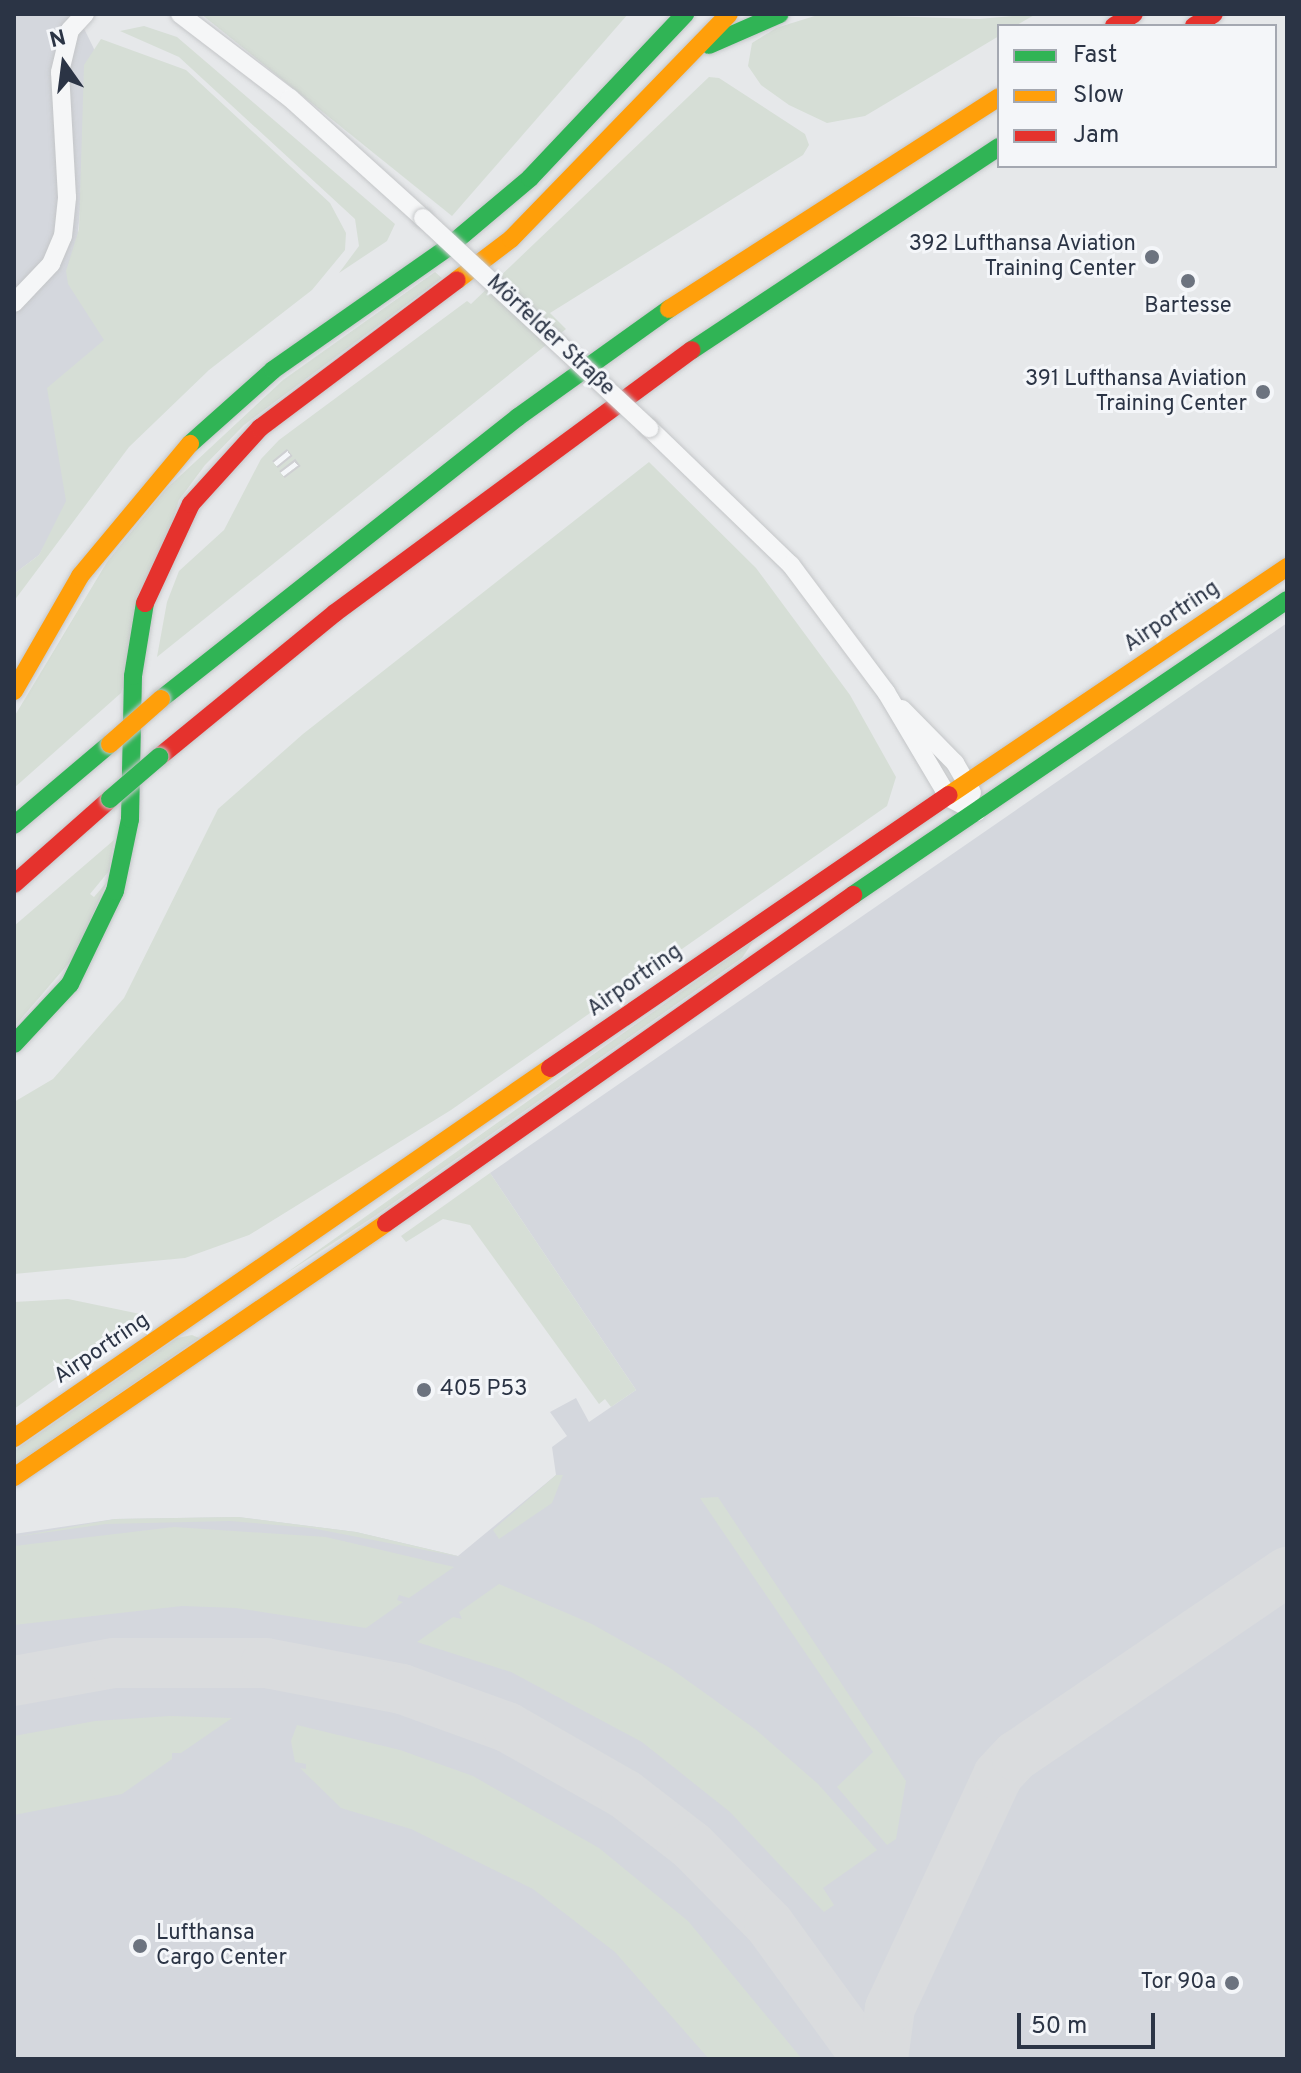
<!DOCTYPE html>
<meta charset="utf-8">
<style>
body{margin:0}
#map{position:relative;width:1301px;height:2073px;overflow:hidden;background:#e6e8ea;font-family:Overpass,sans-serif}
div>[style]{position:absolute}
.built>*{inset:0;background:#d4d7dd}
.green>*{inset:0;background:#d6ded6}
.taxiway>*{height:50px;margin:-25px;padding:0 25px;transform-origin:25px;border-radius:25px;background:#dadcde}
.roads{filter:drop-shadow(0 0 2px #c4c6c8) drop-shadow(0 0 2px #c4c6c8)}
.street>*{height:18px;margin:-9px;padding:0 9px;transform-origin:9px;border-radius:9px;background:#f5f6f7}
.fast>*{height:18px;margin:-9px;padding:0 9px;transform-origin:9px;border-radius:9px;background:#30b455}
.slow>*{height:18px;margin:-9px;padding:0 9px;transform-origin:9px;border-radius:9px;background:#ff9f0a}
.jam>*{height:18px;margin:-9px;padding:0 9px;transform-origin:9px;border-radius:9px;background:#e5322d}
.rail>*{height:9px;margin-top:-4.5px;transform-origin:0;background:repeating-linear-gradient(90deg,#f4f6f9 0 18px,#cecfd2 0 36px);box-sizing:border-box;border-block:2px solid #cecfd2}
.bridges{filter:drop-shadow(0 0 2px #c4c6c8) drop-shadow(0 0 2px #c4c6c8)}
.street-bridge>*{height:18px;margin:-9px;padding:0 9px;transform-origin:9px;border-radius:9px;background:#f5f6f7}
.fast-bridge>*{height:18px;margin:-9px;padding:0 9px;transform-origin:9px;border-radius:9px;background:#30b455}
.slow-bridge>*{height:18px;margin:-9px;padding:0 9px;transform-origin:9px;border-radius:9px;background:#ff9f0a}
.dots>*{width:22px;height:22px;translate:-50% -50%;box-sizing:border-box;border:4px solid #f4f6f9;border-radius:50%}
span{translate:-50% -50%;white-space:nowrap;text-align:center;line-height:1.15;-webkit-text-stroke:6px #f4f6f9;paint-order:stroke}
.poi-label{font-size:22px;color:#2b3445}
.right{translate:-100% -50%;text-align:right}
.left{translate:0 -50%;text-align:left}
.street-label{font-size:22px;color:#2b3445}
.frame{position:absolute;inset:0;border:16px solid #2b3445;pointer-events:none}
.legend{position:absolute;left:997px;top:24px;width:280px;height:144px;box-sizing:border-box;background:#f4f6f9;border:2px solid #a4a8b1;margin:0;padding:10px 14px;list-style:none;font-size:24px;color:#2b3445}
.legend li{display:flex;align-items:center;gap:16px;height:40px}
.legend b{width:40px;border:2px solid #a4a8b1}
.north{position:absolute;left:24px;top:24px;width:80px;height:80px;-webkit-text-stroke:6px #f4f6f9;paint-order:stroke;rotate:346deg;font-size:22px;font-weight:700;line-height:32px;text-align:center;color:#2b3445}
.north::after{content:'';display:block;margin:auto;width:28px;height:36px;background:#2b3445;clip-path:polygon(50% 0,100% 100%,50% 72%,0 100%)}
.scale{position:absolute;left:1017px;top:2013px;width:138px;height:36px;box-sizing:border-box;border:4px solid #2b3445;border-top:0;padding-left:10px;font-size:24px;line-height:28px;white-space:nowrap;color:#2b3445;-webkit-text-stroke:6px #f4f6f9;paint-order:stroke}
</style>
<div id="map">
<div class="built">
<div style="clip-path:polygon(14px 14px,77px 14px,94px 49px,78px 232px,146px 343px,78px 489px,39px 555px,14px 574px)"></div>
<div style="clip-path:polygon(1287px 623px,1287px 2059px,14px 2059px,14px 1534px,115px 1519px,238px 1517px,356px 1532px,458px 1556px,556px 1475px,552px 1447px,567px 1436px,550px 1412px,576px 1398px,589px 1422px,636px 1390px,490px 1173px)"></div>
</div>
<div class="green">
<div style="clip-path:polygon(201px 14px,628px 14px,452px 216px)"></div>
<div style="clip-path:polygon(821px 14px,979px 19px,1036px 14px,1015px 26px,999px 26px,999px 36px,865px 116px,827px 123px,789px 105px,761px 85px,748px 66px,752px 43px,776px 28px)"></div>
<div style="clip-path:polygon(144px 26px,177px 37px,395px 224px,387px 241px,339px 273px,359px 246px,355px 219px,179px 57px,120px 31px)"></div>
<div style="clip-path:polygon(101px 39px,186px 70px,330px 203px,346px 233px,345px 250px,312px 290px,209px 370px,129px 447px,14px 601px,14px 574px,39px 555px,66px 501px,47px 388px,104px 340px,68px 284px,66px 271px,79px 229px,84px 65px)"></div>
<div style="clip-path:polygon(709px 77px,719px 78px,805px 134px,809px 145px,803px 155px,550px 313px,566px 329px,157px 657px,167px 602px,179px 571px,224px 530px,261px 459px,279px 440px,467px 301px,471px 304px)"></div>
<div style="clip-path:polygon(435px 272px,442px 278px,244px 425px,205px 465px,179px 500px,121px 693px,14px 788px,14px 717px,107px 562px,166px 489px,283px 380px)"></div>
<div style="clip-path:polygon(649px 462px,756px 568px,850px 695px,896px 777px,887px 806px,451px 1110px,249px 1235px,185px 1258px,14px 1274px,14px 1102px,53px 1079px,124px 998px,218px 809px,303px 734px)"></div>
<div style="clip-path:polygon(114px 840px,109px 871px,90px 894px,94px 897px,107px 882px,74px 957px,14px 1027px,14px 926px)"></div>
<div style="clip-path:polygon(754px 940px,742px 958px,375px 1216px,285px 1274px)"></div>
<div style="clip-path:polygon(490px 1173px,636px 1390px,611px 1407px,605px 1399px,599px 1404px,470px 1225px,443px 1219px,406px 1242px,401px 1236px)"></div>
<div style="clip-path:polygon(68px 1299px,145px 1315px,14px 1409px,14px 1302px)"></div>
<div style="clip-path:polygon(192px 1335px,199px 1338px,14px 1466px,14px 1451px,177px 1338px)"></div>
<div style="clip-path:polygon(556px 1475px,563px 1475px,552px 1503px,499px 1539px,493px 1530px)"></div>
<div style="clip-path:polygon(718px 1497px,906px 1781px,896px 1839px,887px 1845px,837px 1787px,873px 1752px,700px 1498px)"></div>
<div style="clip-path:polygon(238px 1517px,356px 1532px,466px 1558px,311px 1528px,230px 1521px,106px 1524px,14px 1537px,115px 1519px)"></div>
<div style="clip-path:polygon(174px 1527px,326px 1537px,454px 1567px,409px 1598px,399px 1595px,397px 1600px,403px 1602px,366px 1628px,236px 1608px,182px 1606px,14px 1625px,14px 1546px)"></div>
<div style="clip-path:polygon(499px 1584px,592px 1624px,670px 1668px,755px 1729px,818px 1784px,877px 1850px,823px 1888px,834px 1905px,824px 1912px,730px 1812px,642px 1742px,511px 1672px,417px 1642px,453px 1617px,462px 1619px,459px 1612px)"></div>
<div style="clip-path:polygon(170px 1716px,232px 1718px,181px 1753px,172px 1753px,172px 1759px,122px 1794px,14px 1815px,14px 1736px,95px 1721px)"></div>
<div style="clip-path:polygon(297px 1725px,400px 1750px,473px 1776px,599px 1848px,688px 1921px,802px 2059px,709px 2059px,615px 1952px,533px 1889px,411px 1829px,341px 1808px,300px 1768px,306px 1769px,306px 1764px,295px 1762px,291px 1741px)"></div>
</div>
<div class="taxiway">
<div style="left:14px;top:1681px;width:102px;rotate:-10.2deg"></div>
<div style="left:114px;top:1663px;width:152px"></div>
<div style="left:266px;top:1663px;width:138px;rotate:10.8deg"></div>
<div style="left:402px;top:1689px;width:112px;rotate:19.9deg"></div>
<div style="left:507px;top:1727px;width:137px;rotate:29.7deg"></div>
<div style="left:626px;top:1795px;width:83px;rotate:37.7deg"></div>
<div style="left:692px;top:1846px;width:110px;rotate:45.4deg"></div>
<div style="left:769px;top:1924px;width:167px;rotate:54deg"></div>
<div style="left:883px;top:2059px;width:51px;rotate:-82.2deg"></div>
<div style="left:890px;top:2008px;width:257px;rotate:-65.1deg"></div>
<div style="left:998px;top:1775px;width:26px;rotate:-47deg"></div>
<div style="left:1016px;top:1756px;width:328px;rotate:-34.2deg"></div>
</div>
<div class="roads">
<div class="street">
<div style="left:180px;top:14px;width:138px;rotate:37.4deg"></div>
<div style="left:290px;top:98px;width:179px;rotate:42.1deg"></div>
<div style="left:14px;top:303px;width:54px;rotate:-46.5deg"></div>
<div style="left:51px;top:264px;width:30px;rotate:-67deg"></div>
<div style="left:63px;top:236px;width:39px;rotate:-84deg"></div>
<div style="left:67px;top:197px;width:125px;rotate:-93.2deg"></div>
<div style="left:60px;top:72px;width:43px;rotate:-76.6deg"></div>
<div style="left:70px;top:30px;width:22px;rotate:-47deg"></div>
<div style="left:649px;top:428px;width:197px;rotate:44deg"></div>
<div style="left:791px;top:565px;width:159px;rotate:53.2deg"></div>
<div style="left:886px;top:692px;width:123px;rotate:59.3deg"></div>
<div style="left:949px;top:798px;width:31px;rotate:27deg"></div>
<div style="left:902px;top:709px;width:76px;rotate:45.5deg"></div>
<div style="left:955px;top:763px;width:34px;rotate:60deg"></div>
</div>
<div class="fast">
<div style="left:709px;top:45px;width:77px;rotate:-23.6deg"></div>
<div style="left:692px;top:350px;width:368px;rotate:-33.5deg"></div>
<div style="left:190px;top:444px;width:111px;rotate:-41.7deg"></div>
<div style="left:273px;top:370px;width:213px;rotate:-35deg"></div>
<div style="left:447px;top:248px;width:109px;rotate:-40.1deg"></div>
<div style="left:530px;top:178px;width:226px;rotate:-46.6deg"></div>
<div style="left:161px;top:699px;width:455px;rotate:-38.3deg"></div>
<div style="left:518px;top:417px;width:186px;rotate:-35.6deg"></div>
<div style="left:14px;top:825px;width:126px;rotate:-40.2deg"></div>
<div style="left:853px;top:895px;width:525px;rotate:-34.2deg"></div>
<div style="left:14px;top:1044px;width:82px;rotate:-47deg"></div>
<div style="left:70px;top:984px;width:103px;rotate:-64.2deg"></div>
<div style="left:115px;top:891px;width:74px;rotate:-78.2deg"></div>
<div style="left:130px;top:819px;width:143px;rotate:-88.8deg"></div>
<div style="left:133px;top:676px;width:74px;rotate:-80.7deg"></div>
</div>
<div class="slow">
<div style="left:457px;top:280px;width:68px;rotate:-37.2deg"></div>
<div style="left:511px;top:239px;width:313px;rotate:-45.9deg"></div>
<div style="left:669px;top:309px;width:392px;rotate:-32.7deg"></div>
<div style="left:14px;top:691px;width:133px;rotate:-60.1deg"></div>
<div style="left:80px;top:576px;width:172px;rotate:-50.2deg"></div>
<div style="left:949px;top:795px;width:408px;rotate:-34deg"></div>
<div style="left:14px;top:1438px;width:651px;rotate:-34.62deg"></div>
<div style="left:14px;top:1477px;width:450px;rotate:-34.3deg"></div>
</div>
<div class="jam">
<div style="left:1114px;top:26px;width:23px;rotate:-31deg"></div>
<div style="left:1194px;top:26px;width:23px;rotate:-31deg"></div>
<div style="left:145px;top:603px;width:109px;rotate:-65.1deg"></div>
<div style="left:191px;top:504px;width:103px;rotate:-47.8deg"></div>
<div style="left:260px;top:428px;width:246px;rotate:-36.9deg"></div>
<div style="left:159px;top:757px;width:227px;rotate:-39.3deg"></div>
<div style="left:335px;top:613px;width:443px;rotate:-36.4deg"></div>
<div style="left:14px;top:884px;width:128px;rotate:-41.5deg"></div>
<div style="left:550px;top:1068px;width:483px;rotate:-34.4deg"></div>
<div style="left:386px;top:1223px;width:571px;rotate:-35.08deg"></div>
</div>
</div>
<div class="rail">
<div style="left:275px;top:464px;width:19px;rotate:-39deg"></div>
<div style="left:282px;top:474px;width:20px;rotate:-37deg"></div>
</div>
<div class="bridges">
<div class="street-bridge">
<div style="left:423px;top:218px;width:309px;rotate:42.9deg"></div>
</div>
<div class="fast-bridge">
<div style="left:110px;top:799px;width:65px;rotate:-40.6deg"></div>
</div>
<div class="slow-bridge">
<div style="left:110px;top:744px;width:68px;rotate:-41.4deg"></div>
</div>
</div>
<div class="dots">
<div style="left:1152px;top:257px;background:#6c737f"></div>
<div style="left:1188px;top:281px;background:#6c737f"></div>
<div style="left:1263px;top:392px;background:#6c737f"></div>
<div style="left:424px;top:1390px;background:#6c737f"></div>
<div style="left:140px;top:1946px;background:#6c737f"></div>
<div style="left:1232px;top:1983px;background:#6c737f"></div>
</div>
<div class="poi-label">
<span class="right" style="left:1136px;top:257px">392 Lufthansa Aviation<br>Training Center</span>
<span style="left:1188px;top:307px">Bartesse</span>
<span class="right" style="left:1247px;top:392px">391 Lufthansa Aviation<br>Training Center</span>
<span class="left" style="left:440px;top:1390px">405 P53</span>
<span class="left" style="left:156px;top:1946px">Lufthansa<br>Cargo Center</span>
<span class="right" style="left:1216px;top:1983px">Tor 90a</span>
</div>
<div class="street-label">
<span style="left:550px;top:336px;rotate:43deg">Mörfelder Straße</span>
<span style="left:1172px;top:617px;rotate:-34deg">Airportring</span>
<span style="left:635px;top:981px;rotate:-35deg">Airportring</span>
<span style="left:102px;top:1349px;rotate:-34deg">Airportring</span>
</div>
<div class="frame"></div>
<ul class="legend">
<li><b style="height:10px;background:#30b455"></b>Fast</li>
<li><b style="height:10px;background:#ff9f0a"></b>Slow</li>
<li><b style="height:10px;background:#e5322d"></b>Jam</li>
</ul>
<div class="north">N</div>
<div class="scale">50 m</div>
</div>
